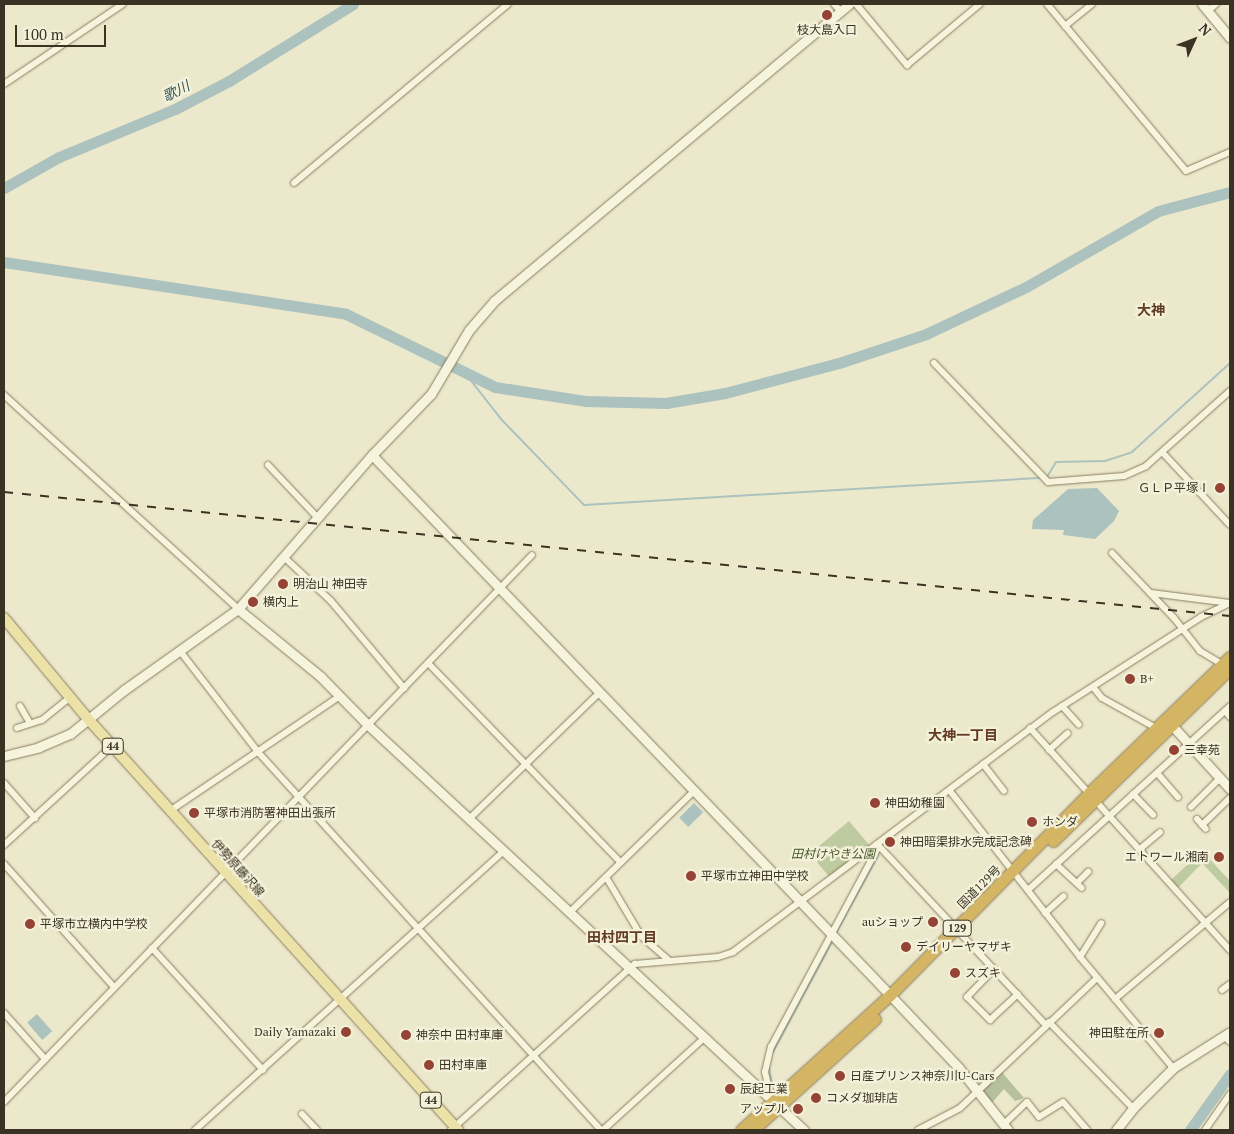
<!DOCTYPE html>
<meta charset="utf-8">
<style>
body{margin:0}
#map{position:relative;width:1234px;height:1134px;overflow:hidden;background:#ece8cb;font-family:"PT Serif","Noto Sans JP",serif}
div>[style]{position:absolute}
.green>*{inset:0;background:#beca9f;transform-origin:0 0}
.cemetery>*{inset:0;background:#b6c09d}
.water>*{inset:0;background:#abc2bf;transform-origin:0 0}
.stream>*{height:2px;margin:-1px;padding:0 1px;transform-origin:1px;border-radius:1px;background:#abc2bf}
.river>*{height:11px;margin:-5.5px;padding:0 5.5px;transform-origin:5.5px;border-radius:5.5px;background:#abc2bf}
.roads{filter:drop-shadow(0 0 1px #897c60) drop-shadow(0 0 1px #897c60)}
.street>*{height:6px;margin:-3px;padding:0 3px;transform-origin:3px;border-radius:3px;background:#f7f4de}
.secondary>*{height:9px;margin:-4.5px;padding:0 4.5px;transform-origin:4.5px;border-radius:4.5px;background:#f7f4de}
.primary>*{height:10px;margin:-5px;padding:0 5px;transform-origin:5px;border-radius:5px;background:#ece2a7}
.highway>*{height:11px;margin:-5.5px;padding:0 5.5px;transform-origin:5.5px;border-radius:5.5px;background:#d4b564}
.rail>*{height:2px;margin-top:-1px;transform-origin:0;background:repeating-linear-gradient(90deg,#3a3222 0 9px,transparent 0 18px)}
.dots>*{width:14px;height:14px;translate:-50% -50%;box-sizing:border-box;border:2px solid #f4f1da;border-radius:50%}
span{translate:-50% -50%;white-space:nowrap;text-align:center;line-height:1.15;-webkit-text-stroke:4.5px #f4f1da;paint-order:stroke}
.shield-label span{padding:1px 4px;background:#f4f1da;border:1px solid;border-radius:4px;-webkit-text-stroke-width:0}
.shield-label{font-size:11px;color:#3a3222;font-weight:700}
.poi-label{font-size:12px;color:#3a3222}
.right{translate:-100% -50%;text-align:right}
.left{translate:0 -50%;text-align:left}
.park-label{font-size:12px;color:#43552a;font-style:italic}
.street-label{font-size:12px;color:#3a3222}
.water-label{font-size:14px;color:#335559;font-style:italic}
.neighbourhood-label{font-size:14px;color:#643c25;font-weight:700}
.frame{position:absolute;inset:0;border:5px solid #3a3222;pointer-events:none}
.north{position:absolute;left:1169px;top:15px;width:50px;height:50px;-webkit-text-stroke:4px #f4f1da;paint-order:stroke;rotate:47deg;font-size:14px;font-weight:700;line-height:20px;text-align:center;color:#3a3222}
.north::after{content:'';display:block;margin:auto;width:18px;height:22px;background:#3a3222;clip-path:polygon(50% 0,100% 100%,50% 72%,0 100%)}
.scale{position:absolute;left:15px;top:25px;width:91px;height:22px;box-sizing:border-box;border:2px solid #3a3222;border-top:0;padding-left:6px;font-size:15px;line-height:18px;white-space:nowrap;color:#3a3222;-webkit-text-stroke:4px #f4f1da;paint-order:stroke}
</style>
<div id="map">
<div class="green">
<div style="left:849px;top:821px;width:33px;height:51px;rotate:50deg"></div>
<div style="clip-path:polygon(1202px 851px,1230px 881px,1230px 893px,1202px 863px,1178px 888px,1171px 880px)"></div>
</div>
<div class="cemetery">
<div style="clip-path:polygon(1001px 1071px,1024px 1098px,1015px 1101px,1004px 1089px,990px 1105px,981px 1094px,984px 1087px)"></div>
</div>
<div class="water">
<div style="clip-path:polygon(1097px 488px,1119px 511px,1114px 521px,1095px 539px,1063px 535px,1064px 530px,1032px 529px,1033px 520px,1068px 489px)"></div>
<div style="left:694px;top:803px;width:13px;height:21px;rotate:45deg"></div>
<div style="left:37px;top:1014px;width:23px;height:13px;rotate:49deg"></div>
</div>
<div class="stream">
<div style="left:465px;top:373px;width:58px;rotate:52deg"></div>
<div style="left:501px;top:419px;width:120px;rotate:46deg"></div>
<div style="left:584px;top:505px;width:459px;rotate:-3.4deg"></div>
<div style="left:1047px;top:477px;width:17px;rotate:-59deg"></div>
<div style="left:1056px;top:462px;width:49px;rotate:-1.2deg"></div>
<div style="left:1105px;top:461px;width:28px;rotate:-18deg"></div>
<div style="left:1132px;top:452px;width:132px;rotate:-42.2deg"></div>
<div style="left:836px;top:933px;width:88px;rotate:-61.4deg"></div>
<div style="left:773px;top:1052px;width:127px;rotate:-61.8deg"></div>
<div style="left:769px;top:1067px;width:23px;rotate:80deg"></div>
</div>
<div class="river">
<div style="left:4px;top:188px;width:63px;rotate:-29.4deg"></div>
<div style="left:59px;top:157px;width:126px;rotate:-22.5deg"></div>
<div style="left:175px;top:109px;width:61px;rotate:-27.4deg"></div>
<div style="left:229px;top:81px;width:146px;rotate:-31.8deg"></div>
<div style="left:4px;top:262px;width:346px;rotate:8.6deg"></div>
<div style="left:346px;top:314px;width:166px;rotate:26.1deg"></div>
<div style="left:495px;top:387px;width:91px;rotate:8.8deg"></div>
<div style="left:585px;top:401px;width:81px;rotate:1.4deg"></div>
<div style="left:666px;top:403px;width:60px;rotate:-9.6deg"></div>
<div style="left:725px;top:393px;width:121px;rotate:-14.8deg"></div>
<div style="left:842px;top:362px;width:89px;rotate:-18.4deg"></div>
<div style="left:926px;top:334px;width:110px;rotate:-25.2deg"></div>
<div style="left:1026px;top:287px;width:152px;rotate:-29.9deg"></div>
<div style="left:1158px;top:211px;width:74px;rotate:-14.8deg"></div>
<div style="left:1190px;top:1130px;width:69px;rotate:-54.5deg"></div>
</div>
<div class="roads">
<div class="street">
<div style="left:834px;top:4px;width:9px;rotate:49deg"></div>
<div style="left:856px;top:4px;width:80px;rotate:50.1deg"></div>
<div style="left:907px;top:65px;width:95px;rotate:-39.9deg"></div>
<div style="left:1047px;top:4px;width:217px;rotate:50.2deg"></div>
<div style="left:1186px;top:171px;width:48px;rotate:-23.4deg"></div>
<div style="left:1208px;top:11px;width:11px;rotate:-41deg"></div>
<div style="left:1065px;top:26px;width:35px;rotate:-39deg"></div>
<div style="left:4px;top:84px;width:143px;rotate:-33.9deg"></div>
<div style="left:294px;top:183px;width:279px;rotate:-39.9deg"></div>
<div style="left:934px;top:363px;width:165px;rotate:46.2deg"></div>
<div style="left:1048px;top:482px;width:76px;rotate:-4.5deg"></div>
<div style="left:1124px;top:476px;width:24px;rotate:-24deg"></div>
<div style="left:1146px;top:466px;width:113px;rotate:-41.8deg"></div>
<div style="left:4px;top:395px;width:317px;rotate:42.4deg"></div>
<div style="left:1163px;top:453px;width:98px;rotate:47.1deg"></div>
<div style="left:268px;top:465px;width:73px;rotate:46.7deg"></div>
<div style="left:1112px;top:553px;width:90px;rotate:46.4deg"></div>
<div style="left:1174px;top:618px;width:42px;rotate:51.8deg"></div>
<div style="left:1200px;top:651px;width:26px;rotate:31deg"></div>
<div style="left:284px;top:557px;width:64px;rotate:43.1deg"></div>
<div style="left:331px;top:601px;width:114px;rotate:50deg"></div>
<div style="left:1151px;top:593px;width:79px;rotate:7.3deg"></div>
<div style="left:180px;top:651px;width:128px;rotate:52.3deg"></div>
<div style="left:258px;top:752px;width:510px;rotate:47.78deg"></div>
<div style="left:428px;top:663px;width:277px;rotate:46deg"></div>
<div style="left:1093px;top:687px;width:14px;rotate:51deg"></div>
<div style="left:1102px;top:698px;width:64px;rotate:29deg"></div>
<div style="left:20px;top:706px;width:20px;rotate:60deg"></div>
<div style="left:1062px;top:706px;width:25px;rotate:48deg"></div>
<div style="left:1225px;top:711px;width:8px;rotate:50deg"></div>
<div style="left:17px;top:728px;width:26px;rotate:-18deg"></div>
<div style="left:42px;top:720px;width:36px;rotate:-39deg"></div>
<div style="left:1030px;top:728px;width:299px;rotate:48deg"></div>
<div style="left:1049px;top:750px;width:25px;rotate:-42deg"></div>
<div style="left:983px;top:764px;width:34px;rotate:52deg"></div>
<div style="left:1157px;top:773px;width:32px;rotate:49deg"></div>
<div style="left:4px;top:783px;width:47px;rotate:48.5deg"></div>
<div style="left:950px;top:791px;width:211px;rotate:51.9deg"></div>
<div style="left:1080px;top:957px;width:145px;rotate:50deg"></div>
<div style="left:1133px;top:794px;width:29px;rotate:46deg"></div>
<div style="left:1191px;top:807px;width:41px;rotate:-45deg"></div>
<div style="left:171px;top:810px;width:204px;rotate:-34deg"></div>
<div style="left:469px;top:819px;width:182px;rotate:-44.1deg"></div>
<div style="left:1197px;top:819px;width:13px;rotate:48deg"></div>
<div style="left:1202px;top:825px;width:39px;rotate:-44deg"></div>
<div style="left:877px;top:844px;width:248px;rotate:47deg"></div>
<div style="left:4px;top:845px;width:148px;rotate:-42.5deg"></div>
<div style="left:1140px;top:849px;width:26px;rotate:-40deg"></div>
<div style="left:4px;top:864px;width:165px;rotate:48.2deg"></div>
<div style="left:1056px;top:864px;width:35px;rotate:43deg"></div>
<div style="left:606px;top:877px;width:69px;rotate:59.3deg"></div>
<div style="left:641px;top:936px;width:38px;rotate:41deg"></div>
<div style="left:1077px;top:883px;width:16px;rotate:-45deg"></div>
<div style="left:1028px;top:890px;width:273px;rotate:-42.3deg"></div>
<div style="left:569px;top:913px;width:176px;rotate:-44.3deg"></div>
<div style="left:1045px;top:913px;width:25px;rotate:-42deg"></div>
<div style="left:152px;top:948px;width:165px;rotate:47.7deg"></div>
<div style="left:1080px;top:957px;width:40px;rotate:-58deg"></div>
<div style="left:994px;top:969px;width:39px;rotate:134deg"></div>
<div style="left:967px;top:997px;width:33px;rotate:45deg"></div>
<div style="left:990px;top:1020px;width:38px;rotate:-43deg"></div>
<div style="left:1222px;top:990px;width:10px;rotate:-37deg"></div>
<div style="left:1115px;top:999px;width:150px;rotate:-40.1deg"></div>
<div style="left:4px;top:1013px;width:62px;rotate:48.3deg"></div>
<div style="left:1049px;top:1022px;width:120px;rotate:45.7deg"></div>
<div style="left:1224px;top:1036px;width:8px;rotate:45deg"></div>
<div style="left:771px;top:1098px;width:27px;rotate:-103deg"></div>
<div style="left:765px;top:1072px;width:26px;rotate:-77deg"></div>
<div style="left:771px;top:1047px;width:228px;rotate:-61.8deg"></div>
<div style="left:4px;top:1102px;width:760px;rotate:-46.01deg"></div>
<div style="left:302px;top:1114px;width:22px;rotate:47deg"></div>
<div style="left:1003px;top:1125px;width:33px;rotate:-44deg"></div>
<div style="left:1027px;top:1102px;width:19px;rotate:51deg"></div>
<div style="left:1039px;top:1117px;width:28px;rotate:-32deg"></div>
<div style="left:1063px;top:1102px;width:37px;rotate:49deg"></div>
<div style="left:195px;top:1130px;width:416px;rotate:-42.1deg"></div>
<div style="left:451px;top:1130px;width:248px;rotate:-42.1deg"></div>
<div style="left:635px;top:964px;width:83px;rotate:-4.8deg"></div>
<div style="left:718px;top:957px;width:16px;rotate:-18deg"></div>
<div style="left:733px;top:952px;width:400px;rotate:-36.9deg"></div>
<div style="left:1053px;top:712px;width:176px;rotate:-32.7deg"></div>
<div style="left:1201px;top:617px;width:32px;rotate:-26deg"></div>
<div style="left:603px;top:1130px;width:135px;rotate:-42.3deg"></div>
<div style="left:918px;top:1130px;width:47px;rotate:-27.6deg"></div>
<div style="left:960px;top:1108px;width:189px;rotate:-43.5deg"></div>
<div style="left:1205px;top:1130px;width:44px;rotate:-55.2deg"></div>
</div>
<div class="secondary">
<div style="left:1202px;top:4px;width:44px;rotate:50.5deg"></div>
<div style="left:372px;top:455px;width:748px;rotate:46.19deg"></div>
<div style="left:890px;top:995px;width:100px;rotate:46.6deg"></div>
<div style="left:959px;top:1068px;width:79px;rotate:51.7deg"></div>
<div style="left:238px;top:609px;width:107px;rotate:39.3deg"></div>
<div style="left:321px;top:677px;width:67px;rotate:45.6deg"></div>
<div style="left:368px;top:725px;width:595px;rotate:42.89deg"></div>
<div style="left:1168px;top:721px;width:92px;rotate:47.6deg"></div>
<div style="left:4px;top:756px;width:36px;rotate:-14deg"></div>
<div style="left:39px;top:747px;width:34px;rotate:-23deg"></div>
<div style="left:70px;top:734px;width:70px;rotate:-39.2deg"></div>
<div style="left:124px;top:690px;width:140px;rotate:-35.4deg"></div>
<div style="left:238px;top:609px;width:204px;rotate:-49deg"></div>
<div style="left:372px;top:455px;width:85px;rotate:-46deg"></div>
<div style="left:431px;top:394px;width:74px;rotate:-59.3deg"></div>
<div style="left:469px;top:330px;width:38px;rotate:-49deg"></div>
<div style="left:494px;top:301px;width:463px;rotate:-39.9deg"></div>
<div style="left:1116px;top:1130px;width:28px;rotate:-52deg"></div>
<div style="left:1133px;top:1108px;width:57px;rotate:-45deg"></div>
<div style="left:1173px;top:1068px;width:67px;rotate:-32.3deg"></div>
</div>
<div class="primary">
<div style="left:4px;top:618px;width:133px;rotate:50.2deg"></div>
<div style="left:89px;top:720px;width:552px;rotate:48.01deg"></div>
</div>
<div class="highway">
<div style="left:1053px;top:841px;width:248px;rotate:-44.3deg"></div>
<div style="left:741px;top:1130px;width:201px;rotate:-42.2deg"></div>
<div style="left:890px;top:995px;width:284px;rotate:-45.4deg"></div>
<div style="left:1089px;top:793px;width:196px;rotate:-44deg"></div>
<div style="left:753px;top:1130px;width:165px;rotate:-42.3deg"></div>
</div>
</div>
<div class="rail">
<div style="left:4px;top:492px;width:1232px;rotate:5.78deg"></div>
</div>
<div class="dots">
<div style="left:827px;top:15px;background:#944334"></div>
<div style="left:1220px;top:488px;background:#944334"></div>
<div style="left:283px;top:584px;background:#944334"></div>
<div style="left:253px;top:602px;background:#944334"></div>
<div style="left:1130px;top:679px;background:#944334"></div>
<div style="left:1174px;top:750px;background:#944334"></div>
<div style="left:875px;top:803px;background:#944334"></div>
<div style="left:194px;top:813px;background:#944334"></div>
<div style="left:1032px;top:822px;background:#944334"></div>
<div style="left:890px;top:842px;background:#944334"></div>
<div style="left:1219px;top:857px;background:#944334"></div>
<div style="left:691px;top:876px;background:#944334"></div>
<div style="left:933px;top:922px;background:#944334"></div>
<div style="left:30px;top:924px;background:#944334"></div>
<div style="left:906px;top:947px;background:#944334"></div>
<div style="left:955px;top:973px;background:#944334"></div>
<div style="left:346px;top:1032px;background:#944334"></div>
<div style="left:1159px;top:1033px;background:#944334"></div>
<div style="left:406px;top:1035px;background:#944334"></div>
<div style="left:429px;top:1065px;background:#944334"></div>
<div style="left:840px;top:1076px;background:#944334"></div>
<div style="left:730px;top:1089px;background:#944334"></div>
<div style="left:816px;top:1098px;background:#944334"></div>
<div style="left:798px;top:1109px;background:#944334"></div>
</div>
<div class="shield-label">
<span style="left:113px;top:746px">44</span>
<span style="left:957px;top:928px">129</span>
<span style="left:431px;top:1100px">44</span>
</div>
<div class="poi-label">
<span style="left:827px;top:30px">枝大島入口</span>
<span class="right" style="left:1210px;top:488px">ＧＬＰ平塚Ⅰ</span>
<span class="left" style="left:293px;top:584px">明治山 神田寺</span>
<span class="left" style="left:263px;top:602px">横内上</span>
<span class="left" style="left:1140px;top:679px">B+</span>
<span class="left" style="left:1184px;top:750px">三幸苑</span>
<span class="left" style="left:885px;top:803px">神田幼稚園</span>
<span class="left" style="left:204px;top:813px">平塚市消防署神田出張所</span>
<span class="left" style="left:1042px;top:822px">ホンダ</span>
<span class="left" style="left:900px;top:842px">神田暗渠排水完成記念碑</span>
<span class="right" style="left:1209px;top:857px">エトワール湘南</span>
<span class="left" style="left:701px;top:876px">平塚市立神田中学校</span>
<span class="right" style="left:923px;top:922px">auショップ</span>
<span class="left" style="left:40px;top:924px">平塚市立横内中学校</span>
<span class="left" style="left:916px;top:947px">デイリーヤマザキ</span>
<span class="left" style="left:965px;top:973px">スズキ</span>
<span class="right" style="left:336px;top:1032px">Daily Yamazaki</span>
<span class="right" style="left:1149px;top:1033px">神田駐在所</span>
<span class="left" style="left:416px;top:1035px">神奈中 田村車庫</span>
<span class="left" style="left:439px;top:1065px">田村車庫</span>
<span class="left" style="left:850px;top:1076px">日産プリンス神奈川U-Cars</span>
<span class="left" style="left:740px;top:1089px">辰起工業</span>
<span class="left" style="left:826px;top:1098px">コメダ珈琲店</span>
<span class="right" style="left:788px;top:1109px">アップル</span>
</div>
<div class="park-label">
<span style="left:833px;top:854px">田村けやき公園</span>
</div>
<div class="street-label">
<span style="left:238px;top:868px;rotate:48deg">伊勢原藤沢線</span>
<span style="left:979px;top:887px;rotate:-45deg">国道129号</span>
</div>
<div class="water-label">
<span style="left:176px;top:91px;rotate:-27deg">歌川</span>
</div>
<div class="neighbourhood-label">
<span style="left:1151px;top:310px">大神</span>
<span style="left:963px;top:735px">大神一丁目</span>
<span style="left:622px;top:937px">田村四丁目</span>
</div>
<div class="frame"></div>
<div class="north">N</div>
<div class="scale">100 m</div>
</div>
